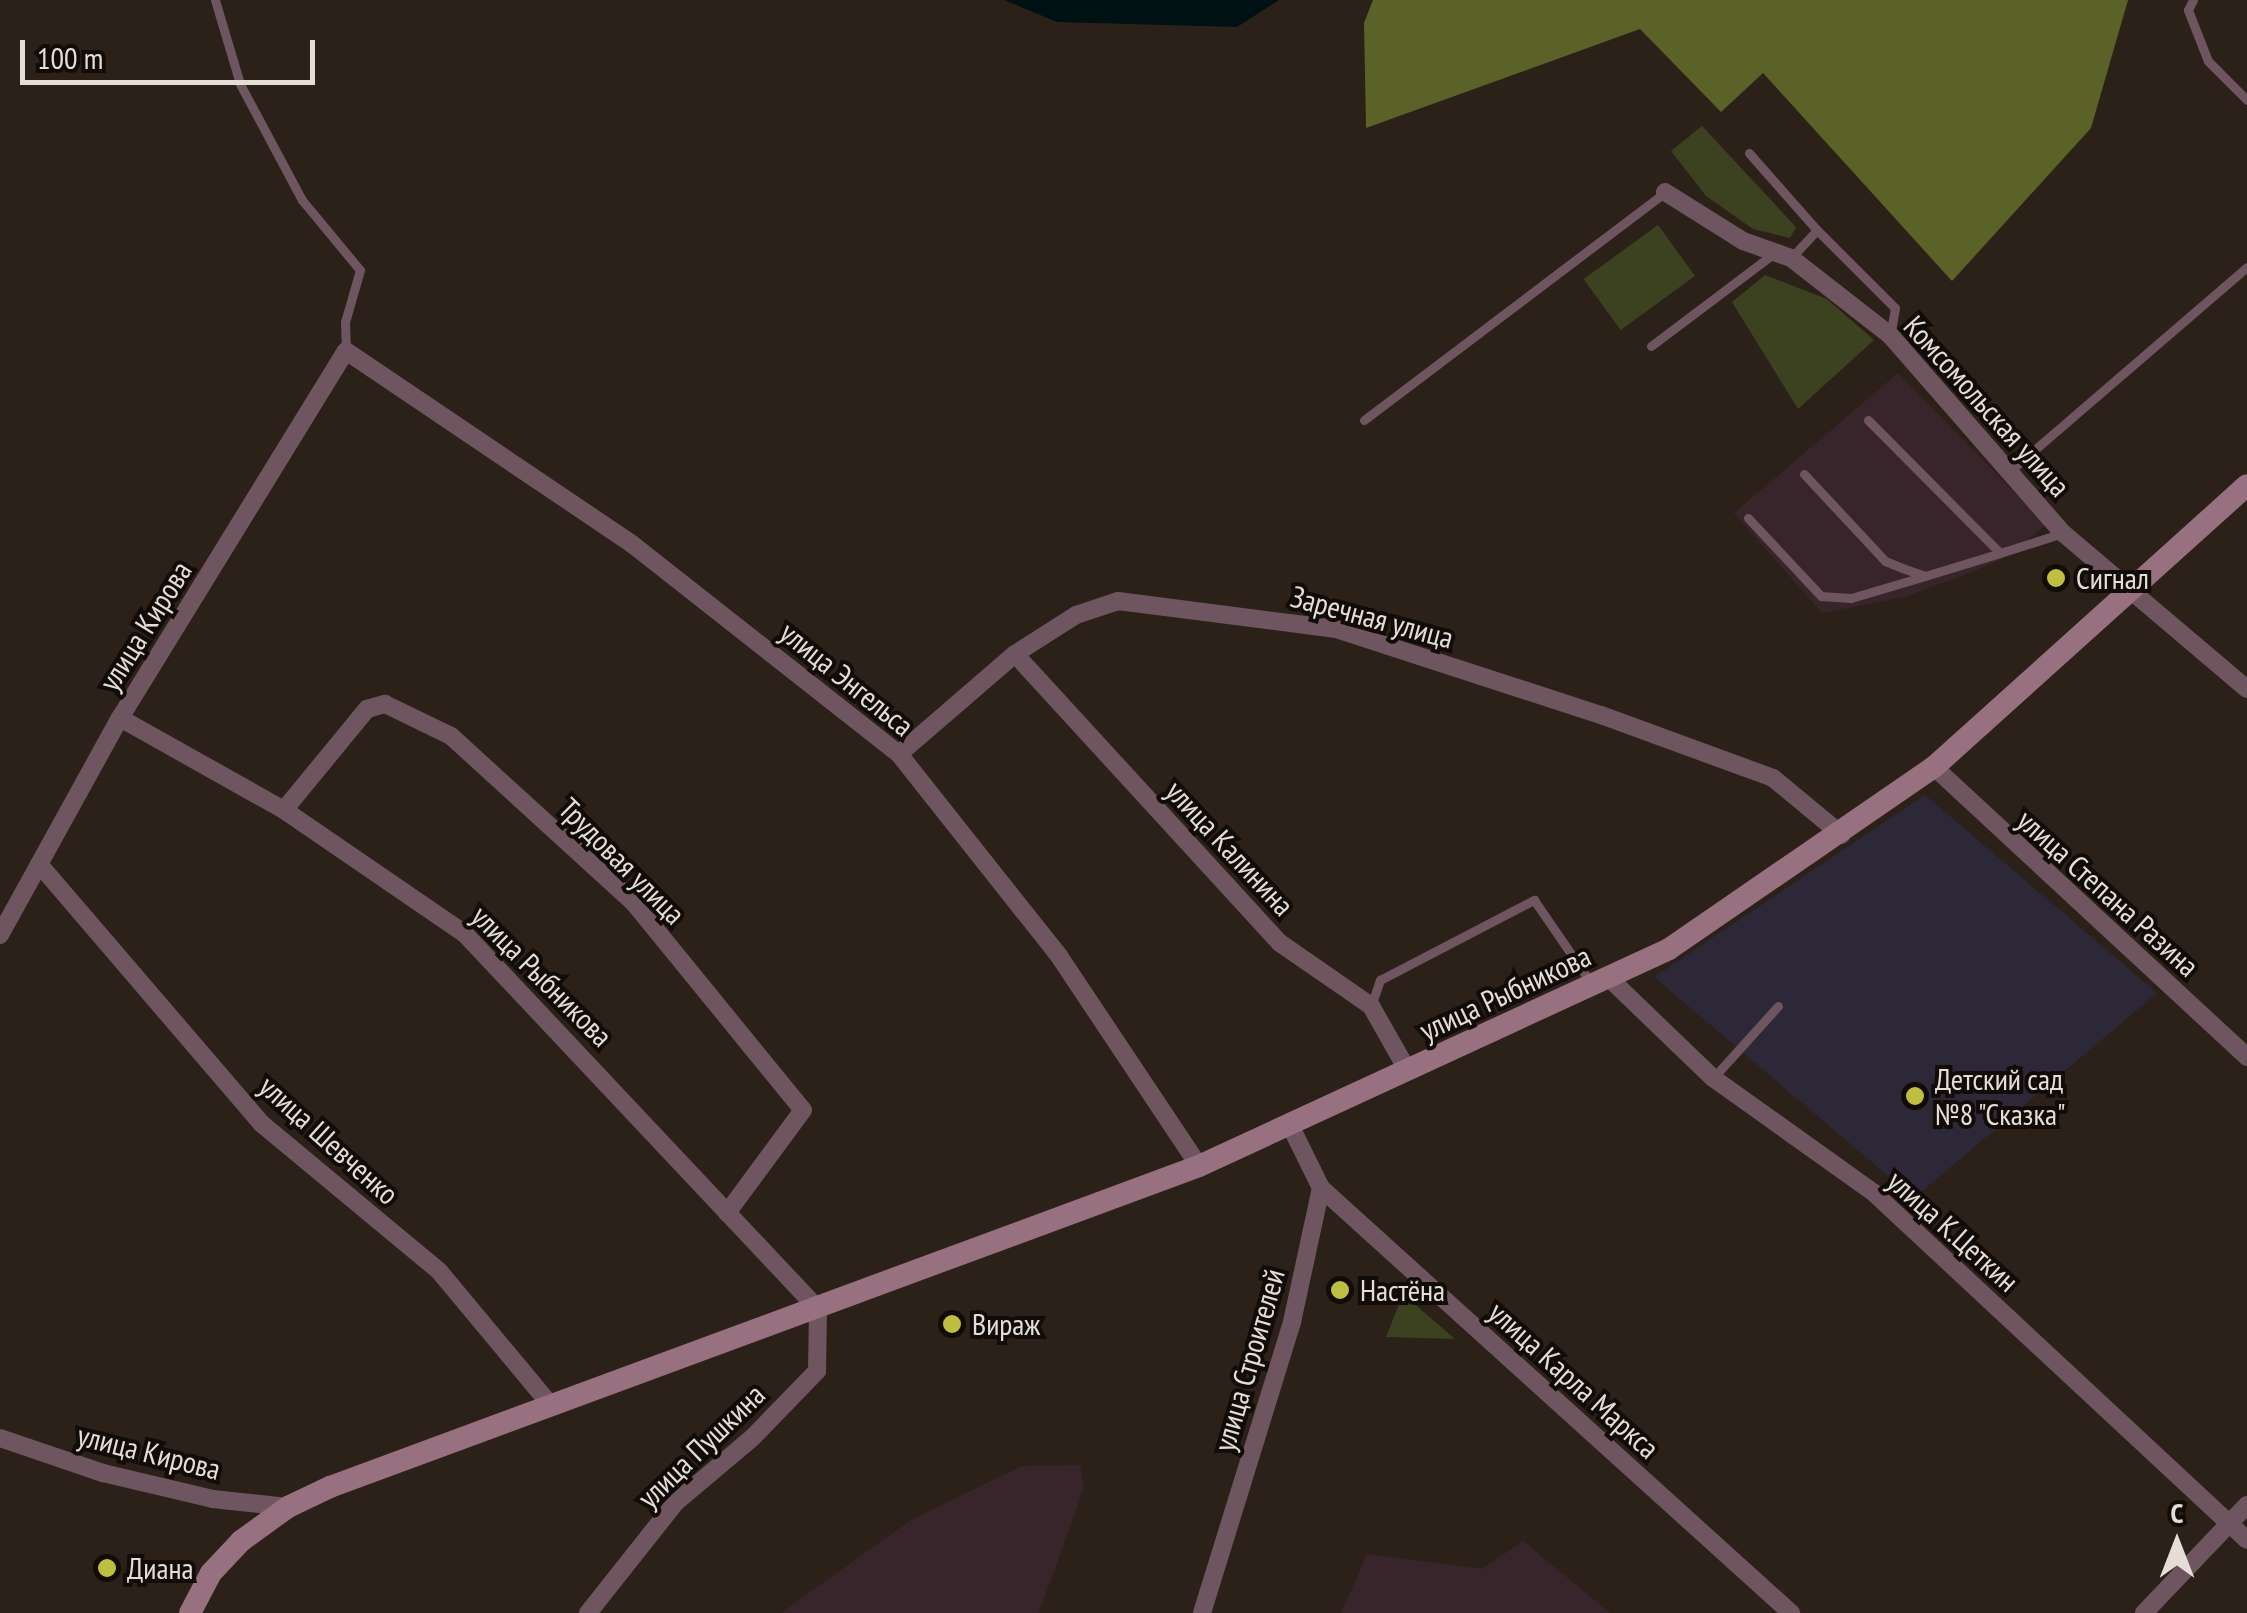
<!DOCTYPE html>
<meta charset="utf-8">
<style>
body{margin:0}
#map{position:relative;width:2247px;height:1613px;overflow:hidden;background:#2c2118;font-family:"PT Sans Narrow",sans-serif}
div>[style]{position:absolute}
.industrial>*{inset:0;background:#37252b}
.education>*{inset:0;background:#2d2838}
.green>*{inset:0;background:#3c4120;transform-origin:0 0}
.forest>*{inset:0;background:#5a6228}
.water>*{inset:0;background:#001114}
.lane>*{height:9px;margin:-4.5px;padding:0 4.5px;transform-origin:4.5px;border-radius:4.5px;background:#6e555f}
.street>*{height:18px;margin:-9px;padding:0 9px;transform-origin:9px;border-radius:9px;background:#6e555f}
.secondary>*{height:22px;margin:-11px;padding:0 11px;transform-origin:11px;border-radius:11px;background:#987181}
.dots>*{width:28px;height:28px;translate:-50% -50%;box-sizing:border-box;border:5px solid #110c08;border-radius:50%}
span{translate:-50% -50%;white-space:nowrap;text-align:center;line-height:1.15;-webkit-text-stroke:8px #110c08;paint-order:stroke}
.street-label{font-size:30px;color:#e5ddd7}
.poi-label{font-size:30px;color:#e5ddd7}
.left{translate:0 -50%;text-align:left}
.north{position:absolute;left:2127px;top:1493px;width:100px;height:100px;-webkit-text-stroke:8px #110c08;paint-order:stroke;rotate:0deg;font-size:28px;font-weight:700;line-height:40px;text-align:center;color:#e5ddd7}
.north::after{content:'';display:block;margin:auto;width:35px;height:45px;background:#e5ddd7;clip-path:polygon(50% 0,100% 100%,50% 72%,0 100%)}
.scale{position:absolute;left:20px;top:40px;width:295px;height:45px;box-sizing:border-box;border:5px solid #e5ddd7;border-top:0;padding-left:12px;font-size:30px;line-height:35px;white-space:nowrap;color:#e5ddd7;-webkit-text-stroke:8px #110c08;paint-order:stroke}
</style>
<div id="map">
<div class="industrial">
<div style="clip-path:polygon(1898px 373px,2046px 525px,2007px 557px,1962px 576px,1904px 597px,1822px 613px,1734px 513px)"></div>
<div style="clip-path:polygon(1080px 1465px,1084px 1488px,1039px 1613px,781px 1613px,911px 1520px,1022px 1466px)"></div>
<div style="clip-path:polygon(1523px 1541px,1610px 1613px,1341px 1613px,1367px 1554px,1482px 1569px)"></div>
</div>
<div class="education">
<div style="clip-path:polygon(1925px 795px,2157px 993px,1914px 1198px,1654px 977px)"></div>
</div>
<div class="green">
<div style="clip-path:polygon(1702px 126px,1796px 227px,1790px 238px,1753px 229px,1706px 196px,1671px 151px)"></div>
<div style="left:1658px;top:225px;width:63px;height:92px;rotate:54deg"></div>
<div style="clip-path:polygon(1765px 275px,1827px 299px,1874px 340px,1798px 409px,1732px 302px)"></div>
<div style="clip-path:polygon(1403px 1294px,1455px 1339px,1386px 1337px)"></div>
</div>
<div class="forest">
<div style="clip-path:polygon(1373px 0,2128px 0,2091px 128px,1952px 281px,1763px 73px,1721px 112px,1640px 29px,1366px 128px,1364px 23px)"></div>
</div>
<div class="water">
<div style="clip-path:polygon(1004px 0,1279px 0,1237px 27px,1057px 22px)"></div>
</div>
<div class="lane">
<div style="left:215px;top:0;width:88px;rotate:73.4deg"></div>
<div style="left:240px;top:84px;width:132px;rotate:61.9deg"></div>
<div style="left:302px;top:200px;width:91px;rotate:50.4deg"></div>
<div style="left:360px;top:270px;width:54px;rotate:106.1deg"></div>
<div style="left:345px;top:322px;width:29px;rotate:88deg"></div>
<div style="left:2193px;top:0;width:11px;rotate:117deg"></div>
<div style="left:2188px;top:10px;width:55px;rotate:68.6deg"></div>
<div style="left:2208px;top:61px;width:55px;rotate:45deg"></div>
<div style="left:1749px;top:153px;width:103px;rotate:48.6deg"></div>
<div style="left:1817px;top:230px;width:38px;rotate:133deg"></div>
<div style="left:1817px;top:230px;width:110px;rotate:45deg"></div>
<div style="left:1895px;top:308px;width:27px;rotate:100deg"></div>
<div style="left:1651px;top:346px;width:153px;rotate:-37deg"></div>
<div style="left:1364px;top:420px;width:378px;rotate:-37.1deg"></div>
<div style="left:1868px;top:420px;width:187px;rotate:45.2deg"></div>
<div style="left:2000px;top:553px;width:66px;rotate:-17.6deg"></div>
<div style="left:2011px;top:470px;width:311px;rotate:-40.7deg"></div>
<div style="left:1804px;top:474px;width:119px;rotate:47deg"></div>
<div style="left:1885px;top:561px;width:18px;rotate:22deg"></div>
<div style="left:1902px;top:568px;width:24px;rotate:19deg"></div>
<div style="left:1925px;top:576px;width:78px;rotate:-17deg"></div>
<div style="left:1748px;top:518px;width:107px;rotate:46.9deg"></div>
<div style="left:1821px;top:596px;width:30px;rotate:4deg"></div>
<div style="left:1851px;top:598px;width:74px;rotate:-16.5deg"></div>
<div style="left:1371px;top:1006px;width:28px;rotate:-71deg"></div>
<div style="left:1380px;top:980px;width:174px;rotate:-27.5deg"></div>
<div style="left:1534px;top:900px;width:101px;rotate:55.5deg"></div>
<div style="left:1713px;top:1078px;width:97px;rotate:-47.9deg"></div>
</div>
<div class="street">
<div style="left:1665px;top:192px;width:92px;rotate:32.1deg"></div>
<div style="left:1743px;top:241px;width:51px;rotate:19.5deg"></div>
<div style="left:1791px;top:258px;width:125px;rotate:37.9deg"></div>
<div style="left:1890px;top:335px;width:263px;rotate:48.9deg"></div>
<div style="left:2063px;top:533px;width:241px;rotate:40.3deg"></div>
<div style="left:1015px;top:654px;width:392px;rotate:47.5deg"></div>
<div style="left:1280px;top:943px;width:111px;rotate:34.7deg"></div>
<div style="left:1371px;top:1006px;width:75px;rotate:60.4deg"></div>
<div style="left:120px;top:718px;width:188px;rotate:29.3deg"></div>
<div style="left:284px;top:810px;width:219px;rotate:34.4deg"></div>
<div style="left:465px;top:934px;width:515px;rotate:46.73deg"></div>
<div style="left:818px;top:1309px;width:62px;rotate:90.9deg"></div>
<div style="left:817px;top:1371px;width:93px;rotate:134.1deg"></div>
<div style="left:752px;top:1438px;width:99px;rotate:139.9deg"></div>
<div style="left:676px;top:1502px;width:142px;rotate:128.4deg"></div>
<div style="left:899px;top:754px;width:153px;rotate:-40.8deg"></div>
<div style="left:1015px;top:654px;width:72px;rotate:-32.6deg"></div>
<div style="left:1076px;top:615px;width:44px;rotate:-18.4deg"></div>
<div style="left:1118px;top:601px;width:220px;rotate:7.3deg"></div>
<div style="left:1336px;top:629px;width:279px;rotate:18deg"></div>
<div style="left:1601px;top:715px;width:183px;rotate:20.1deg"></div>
<div style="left:1773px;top:778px;width:89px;rotate:39.6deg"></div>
<div style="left:1934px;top:767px;width:427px;rotate:42.8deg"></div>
<div style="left:284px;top:810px;width:131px;rotate:-50.6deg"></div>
<div style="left:367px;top:709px;width:19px;rotate:-16deg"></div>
<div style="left:385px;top:704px;width:73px;rotate:25.9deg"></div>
<div style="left:451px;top:736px;width:248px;rotate:42.4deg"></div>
<div style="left:634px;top:903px;width:267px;rotate:50.8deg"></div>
<div style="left:803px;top:1110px;width:128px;rotate:126.4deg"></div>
<div style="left:39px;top:864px;width:343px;rotate:49.4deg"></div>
<div style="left:262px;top:1124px;width:230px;rotate:39.7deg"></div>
<div style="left:439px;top:1271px;width:173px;rotate:50.2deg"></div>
<div style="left:0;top:935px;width:248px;rotate:-61.1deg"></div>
<div style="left:120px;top:718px;width:431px;rotate:-58.4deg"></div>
<div style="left:346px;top:351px;width:345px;rotate:34deg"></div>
<div style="left:632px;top:544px;width:340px;rotate:38.2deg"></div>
<div style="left:899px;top:754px;width:258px;rotate:51.6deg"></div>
<div style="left:1059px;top:956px;width:252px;rotate:56.3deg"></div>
<div style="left:1609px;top:978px;width:144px;rotate:43.9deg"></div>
<div style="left:1713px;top:1078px;width:198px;rotate:35.5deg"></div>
<div style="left:1874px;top:1193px;width:509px;rotate:42.93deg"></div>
<div style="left:1321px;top:1188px;width:634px;rotate:42.12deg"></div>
<div style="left:0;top:1438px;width:109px;rotate:18.8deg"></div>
<div style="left:103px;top:1473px;width:113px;rotate:13.3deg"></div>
<div style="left:213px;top:1499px;width:75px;rotate:6.1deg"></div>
<div style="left:1202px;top:1613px;width:305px;rotate:-72.8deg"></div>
<div style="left:1292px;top:1322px;width:137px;rotate:-77.8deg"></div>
<div style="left:1321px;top:1188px;width:70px;rotate:-116.2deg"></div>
<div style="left:2144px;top:1613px;width:149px;rotate:-46.4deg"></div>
</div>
<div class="secondary">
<div style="left:190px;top:1613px;width:45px;rotate:-62.3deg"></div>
<div style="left:211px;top:1573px;width:44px;rotate:-46.8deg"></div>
<div style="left:241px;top:1541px;width:58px;rotate:-35.9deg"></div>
<div style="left:288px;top:1507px;width:47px;rotate:-25.5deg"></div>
<div style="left:330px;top:1487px;width:926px;rotate:-20.27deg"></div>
<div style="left:1199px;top:1166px;width:518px;rotate:-24.78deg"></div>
<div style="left:1669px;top:949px;width:321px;rotate:-34.5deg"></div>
<div style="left:1934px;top:767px;width:421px;rotate:-42deg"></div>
</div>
<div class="dots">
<div style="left:2056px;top:578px;background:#bebf42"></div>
<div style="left:1915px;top:1096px;background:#bebf42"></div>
<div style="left:1340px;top:1290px;background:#bebf42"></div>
<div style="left:952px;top:1324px;background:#bebf42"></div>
<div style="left:107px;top:1568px;background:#bebf42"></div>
</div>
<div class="street-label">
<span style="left:1987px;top:406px;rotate:48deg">Комсомольская улица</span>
<span style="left:1372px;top:617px;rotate:15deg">Заречная улица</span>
<span style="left:145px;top:626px;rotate:-58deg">улица Кирова</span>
<span style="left:847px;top:679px;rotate:39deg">улица Энгельса</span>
<span style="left:1230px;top:848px;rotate:47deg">улица Калинина</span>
<span style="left:622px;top:861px;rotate:45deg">Трудовая улица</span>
<span style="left:2108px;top:893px;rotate:42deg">улица Степана Разина</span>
<span style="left:542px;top:976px;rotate:45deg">улица Рыбникова</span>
<span style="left:1505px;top:993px;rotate:-25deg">улица Рыбникова</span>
<span style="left:329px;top:1140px;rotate:42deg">улица Шевченко</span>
<span style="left:1953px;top:1231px;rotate:42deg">улица К.Цеткин</span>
<span style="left:1249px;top:1360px;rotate:-74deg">улица Строителей</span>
<span style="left:1574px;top:1380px;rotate:42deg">улица Карла Маркса</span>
<span style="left:701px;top:1446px;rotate:-44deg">улица Пушкина</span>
<span style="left:149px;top:1452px;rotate:14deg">улица Кирова</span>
</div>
<div class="poi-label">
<span class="left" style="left:2076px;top:578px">Сигнал</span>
<span class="left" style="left:1935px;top:1096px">Детский сад<br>№8 "Сказка"</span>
<span class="left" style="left:1360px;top:1290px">Настёна</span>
<span class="left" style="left:972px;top:1324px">Вираж</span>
<span class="left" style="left:127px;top:1568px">Диана</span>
</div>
<div class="north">С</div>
<div class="scale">100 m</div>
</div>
